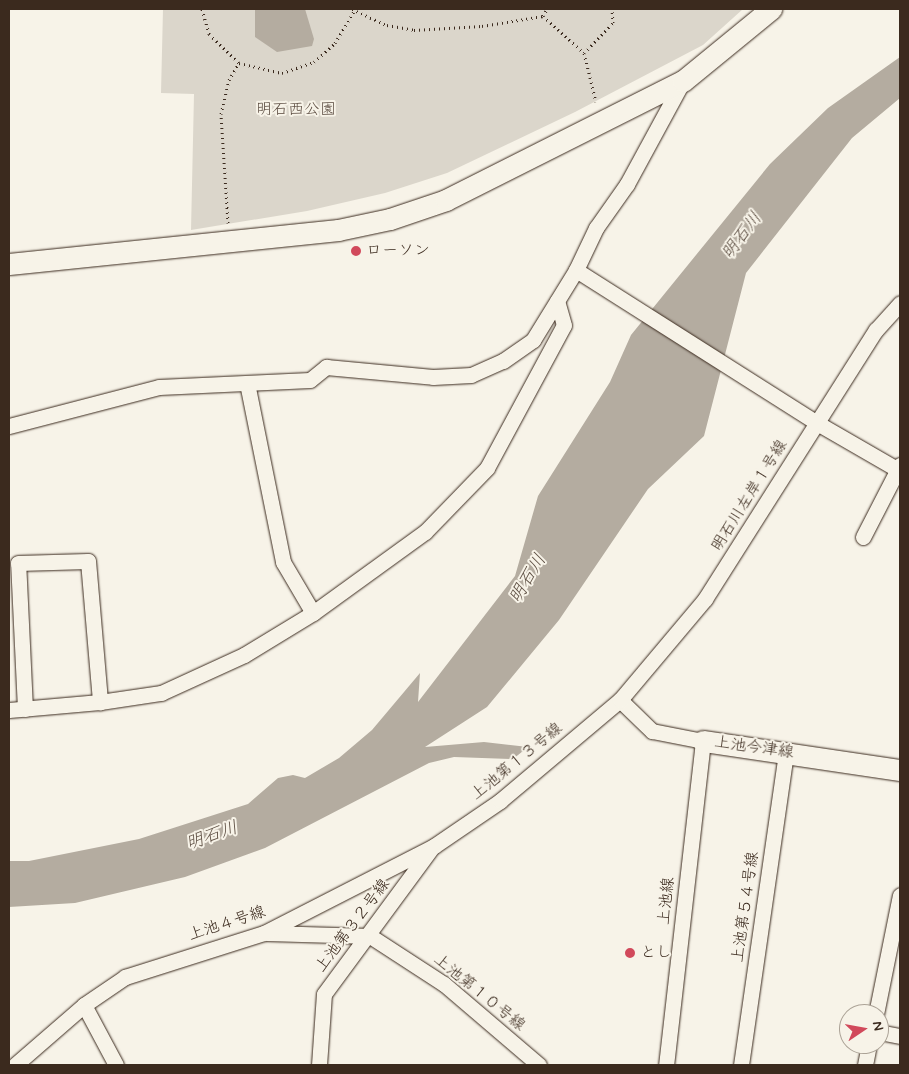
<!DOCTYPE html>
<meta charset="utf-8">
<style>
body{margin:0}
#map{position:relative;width:909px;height:1074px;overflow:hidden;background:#f7f3e8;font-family:Mynerve,"Klee One",sans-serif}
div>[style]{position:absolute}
.green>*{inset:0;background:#dbd6cb}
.water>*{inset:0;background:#b4aca0}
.path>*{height:3px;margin-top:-1.5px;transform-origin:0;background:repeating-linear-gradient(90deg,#3b2a1e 0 1px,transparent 0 5px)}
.roads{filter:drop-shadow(0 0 1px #3b2a1e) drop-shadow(0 0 1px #3b2a1e)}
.street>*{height:15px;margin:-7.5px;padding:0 7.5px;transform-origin:7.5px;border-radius:7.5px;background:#f7f3e8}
.secondary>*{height:21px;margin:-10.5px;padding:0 10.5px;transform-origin:10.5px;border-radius:10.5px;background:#f7f3e8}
.dots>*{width:14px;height:14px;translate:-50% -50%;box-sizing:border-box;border:2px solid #f7f3e8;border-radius:50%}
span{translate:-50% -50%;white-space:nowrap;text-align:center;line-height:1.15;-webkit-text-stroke:4px #f7f3e8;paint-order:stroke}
.park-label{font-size:16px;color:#5b4c41}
.poi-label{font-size:16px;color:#3b2a1e}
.left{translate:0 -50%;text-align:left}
.street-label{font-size:16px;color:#3b2a1e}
.water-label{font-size:18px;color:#5f5145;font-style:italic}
.frame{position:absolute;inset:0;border:10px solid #3b2a1e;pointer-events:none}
.north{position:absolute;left:839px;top:1004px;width:50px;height:50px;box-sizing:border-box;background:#f7f3e8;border:1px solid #aca397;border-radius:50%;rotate:78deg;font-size:14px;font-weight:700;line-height:20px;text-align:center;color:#3b2a1e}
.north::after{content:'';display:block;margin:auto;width:18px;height:22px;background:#d1495b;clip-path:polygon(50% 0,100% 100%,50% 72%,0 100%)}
</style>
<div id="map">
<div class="green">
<div style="clip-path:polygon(163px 9px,743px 9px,703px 45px,575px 112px,447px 173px,385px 193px,307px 211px,191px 230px,194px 94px,161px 93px)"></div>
</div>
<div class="water">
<div style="clip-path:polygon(255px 9px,305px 9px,314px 39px,312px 46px,277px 52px,255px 37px)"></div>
<div style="clip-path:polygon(900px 57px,900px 98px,852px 138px,746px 273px,704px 436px,648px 489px,559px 620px,487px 707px,425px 747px,484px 742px,528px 747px,513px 759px,454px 757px,429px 763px,265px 848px,185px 877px,75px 903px,9px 907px,9px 861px,29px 861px,139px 839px,248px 804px,278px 778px,293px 775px,305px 778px,339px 758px,372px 730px,420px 673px,418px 702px,515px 576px,538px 496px,610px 382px,631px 335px,770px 164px,828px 108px)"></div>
</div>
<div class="path">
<div style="left:202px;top:9px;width:26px;rotate:74deg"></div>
<div style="left:209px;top:34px;width:42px;rotate:44deg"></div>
<div style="left:239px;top:63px;width:44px;rotate:13.1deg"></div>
<div style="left:282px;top:73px;width:34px;rotate:-19deg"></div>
<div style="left:314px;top:62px;width:28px;rotate:-42deg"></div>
<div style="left:335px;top:43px;width:37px;rotate:-59deg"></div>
<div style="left:352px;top:9px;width:38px;rotate:25deg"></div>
<div style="left:387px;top:25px;width:27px;rotate:10deg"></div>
<div style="left:414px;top:30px;width:68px;rotate:-3.4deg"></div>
<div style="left:482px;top:26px;width:62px;rotate:-9.3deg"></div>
<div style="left:543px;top:16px;width:55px;rotate:42.1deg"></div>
<div style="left:584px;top:53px;width:50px;rotate:76.2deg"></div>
<div style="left:543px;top:16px;width:8px;rotate:-60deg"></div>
<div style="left:584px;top:53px;width:42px;rotate:-46deg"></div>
<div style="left:613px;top:23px;width:14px;rotate:-94deg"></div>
<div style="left:228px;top:223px;width:109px;rotate:-93.7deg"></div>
<div style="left:221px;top:114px;width:35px;rotate:-77deg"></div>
<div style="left:229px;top:80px;width:20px;rotate:-60deg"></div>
</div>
<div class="roads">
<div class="street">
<div style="left:576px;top:270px;width:285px;rotate:32.4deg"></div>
<div style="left:817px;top:423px;width:96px;rotate:30deg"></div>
<div style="left:247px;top:383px;width:183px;rotate:78.6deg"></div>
<div style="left:283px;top:562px;width:59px;rotate:59.5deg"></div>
<div style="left:9px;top:426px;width:155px;rotate:-14.6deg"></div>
<div style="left:159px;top:387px;width:151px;rotate:-2.7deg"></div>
<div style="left:310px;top:380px;width:21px;rotate:-39deg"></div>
<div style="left:326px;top:367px;width:107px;rotate:5.3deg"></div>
<div style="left:433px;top:377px;width:38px;rotate:-3deg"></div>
<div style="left:471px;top:375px;width:35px;rotate:-24deg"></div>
<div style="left:503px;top:361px;width:37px;rotate:-35deg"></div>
<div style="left:533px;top:340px;width:82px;rotate:-58.4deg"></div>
<div style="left:576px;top:270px;width:47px;rotate:-64.5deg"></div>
<div style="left:596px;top:228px;width:54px;rotate:-54.8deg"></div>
<div style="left:627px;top:184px;width:117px;rotate:-61.5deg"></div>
<div style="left:863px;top:537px;width:81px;rotate:-62.8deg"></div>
<div style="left:620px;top:700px;width:45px;rotate:44.1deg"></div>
<div style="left:652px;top:731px;width:52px;rotate:11.1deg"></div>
<div style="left:703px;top:741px;width:326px;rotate:96.5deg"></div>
<div style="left:25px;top:709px;width:146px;rotate:-92.7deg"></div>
<div style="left:18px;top:563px;width:70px;rotate:-1.6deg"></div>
<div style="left:88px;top:561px;width:142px;rotate:85.1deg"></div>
<div style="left:9px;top:710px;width:91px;rotate:-5deg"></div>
<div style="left:100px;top:702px;width:62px;rotate:-8.4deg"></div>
<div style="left:161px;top:693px;width:91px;rotate:-24.6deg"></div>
<div style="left:244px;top:655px;width:81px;rotate:-31.3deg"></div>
<div style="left:313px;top:613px;width:138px;rotate:-35.9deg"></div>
<div style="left:425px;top:532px;width:89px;rotate:-45.9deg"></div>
<div style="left:487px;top:468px;width:162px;rotate:-61.7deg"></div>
<div style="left:564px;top:325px;width:25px;rotate:-106deg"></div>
<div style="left:267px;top:933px;width:103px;rotate:1.7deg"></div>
<div style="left:370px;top:936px;width:88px;rotate:33deg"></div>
<div style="left:444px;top:984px;width:125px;rotate:40.5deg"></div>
<div style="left:84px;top:1005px;width:68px;rotate:61.9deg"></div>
<div style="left:876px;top:1014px;width:121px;rotate:-78.6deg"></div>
<div style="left:879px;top:1032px;width:21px;rotate:11deg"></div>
<div style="left:15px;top:1065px;width:91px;rotate:-41deg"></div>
<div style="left:84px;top:1005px;width:50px;rotate:-34.3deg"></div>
<div style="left:125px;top:977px;width:146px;rotate:-17.6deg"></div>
<div style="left:264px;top:933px;width:191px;rotate:-27.1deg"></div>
<div style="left:434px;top:846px;width:80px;rotate:-34.3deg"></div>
<div style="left:500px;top:801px;width:157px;rotate:-40.1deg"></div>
<div style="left:620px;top:700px;width:132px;rotate:-49.9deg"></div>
<div style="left:705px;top:599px;width:319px;rotate:-57.6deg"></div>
<div style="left:876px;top:330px;width:36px;rotate:-48deg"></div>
<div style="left:319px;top:1065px;width:71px;rotate:-86deg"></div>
<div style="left:324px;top:994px;width:180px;rotate:-53.6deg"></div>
<div style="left:741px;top:1065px;width:315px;rotate:-81.8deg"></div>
<div style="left:865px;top:1065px;width:21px;rotate:-79deg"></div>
</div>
<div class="secondary">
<div style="left:9px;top:264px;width:331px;rotate:-5.9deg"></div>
<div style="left:338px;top:230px;width:53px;rotate:-11.9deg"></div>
<div style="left:390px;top:219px;width:59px;rotate:-18.7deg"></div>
<div style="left:446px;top:200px;width:265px;rotate:-26.7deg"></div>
<div style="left:683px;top:81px;width:114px;rotate:-39.3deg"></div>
<div style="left:703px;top:741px;width:199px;rotate:8.4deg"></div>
</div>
</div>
<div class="dots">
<div style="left:356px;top:251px;background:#d1495b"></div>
<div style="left:630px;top:953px;background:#d1495b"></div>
</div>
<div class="park-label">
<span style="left:296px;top:110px">明石西公園</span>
</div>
<div class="poi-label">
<span class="left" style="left:366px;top:251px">ローソン</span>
<span class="left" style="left:640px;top:953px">とし</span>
</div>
<div class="street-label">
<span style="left:750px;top:496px;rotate:-58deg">明石川左岸１号線</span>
<span style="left:754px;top:748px;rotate:8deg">上池今津線</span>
<span style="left:517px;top:762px;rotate:-39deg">上池第１３号線</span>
<span style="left:667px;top:901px;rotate:-84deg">上池線</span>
<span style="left:746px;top:907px;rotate:-82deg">上池第５４号線</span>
<span style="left:227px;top:924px;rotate:-18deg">上池４号線</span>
<span style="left:353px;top:926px;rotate:-53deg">上池第３２号線</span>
<span style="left:479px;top:993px;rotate:39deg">上池第１０号線</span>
</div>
<div class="water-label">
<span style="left:742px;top:236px;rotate:-53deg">明石川</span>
<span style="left:528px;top:579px;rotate:-59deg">明石川</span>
<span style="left:212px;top:836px;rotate:-19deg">明石川</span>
</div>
<div class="frame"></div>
<div class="north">N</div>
</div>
